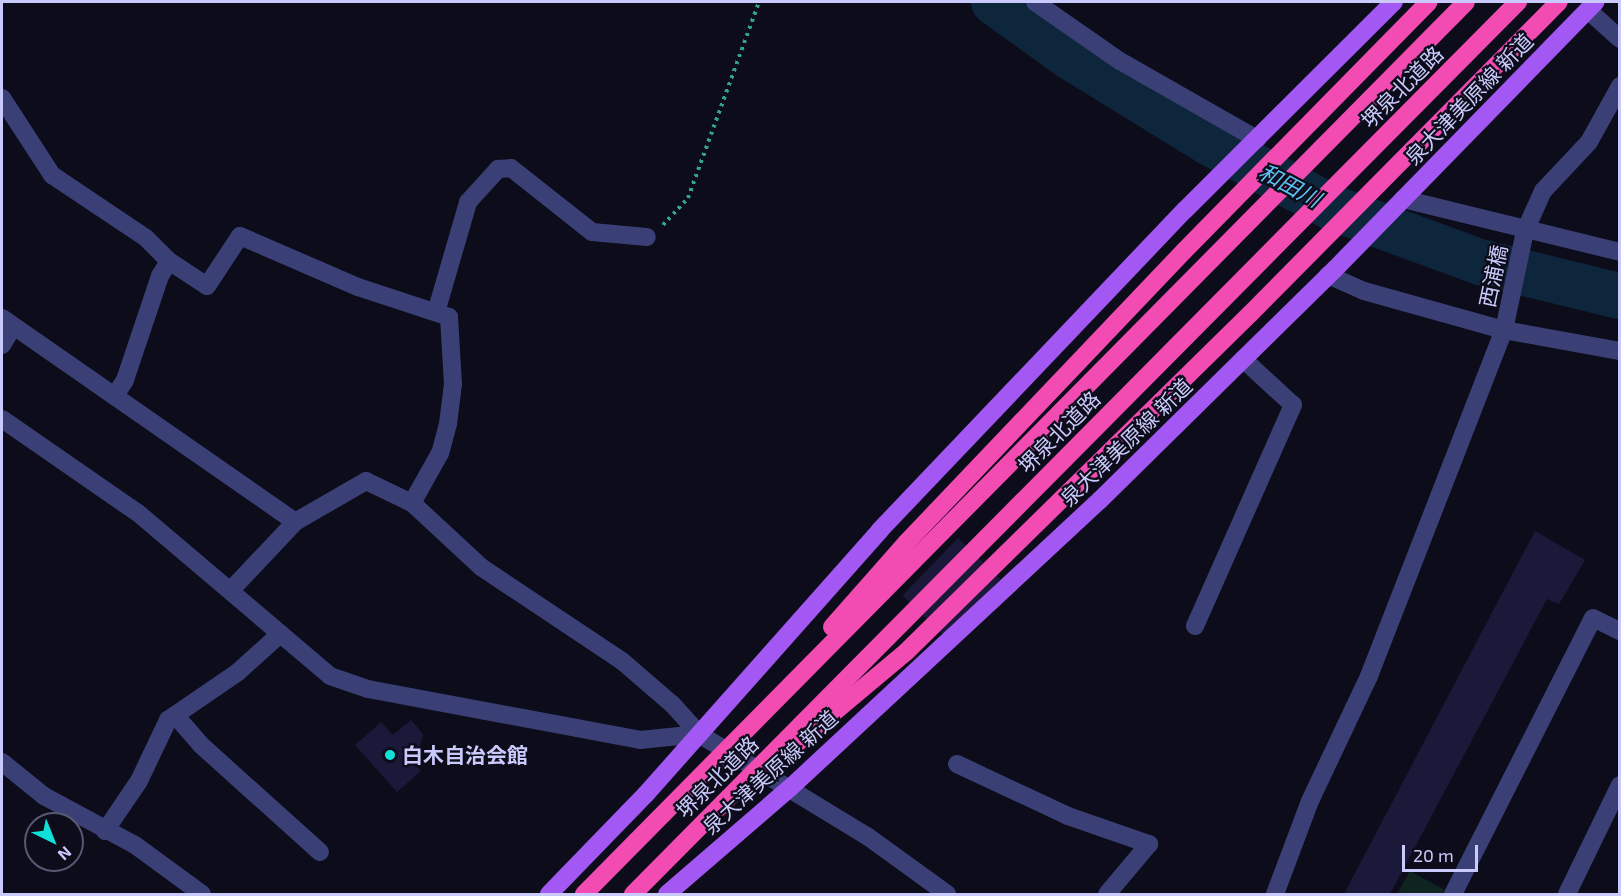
<!DOCTYPE html>
<meta charset="utf-8">
<style>
body{margin:0}
#map{position:relative;width:1621px;height:896px;overflow:hidden;background:#0c0c1a;font-family:"Exo 2","Noto Sans JP",sans-serif}
div>[style]{position:absolute}
.green>*{inset:0;background:#0f2320}
.river>*{height:46px;margin:-23px;padding:0 23px;transform-origin:23px;border-radius:23px;background:#0e263c}
.building>*{inset:0;background:#1b193a;transform-origin:0 0}
.path>*{height:4px;margin-top:-2px;transform-origin:0;background:repeating-linear-gradient(90deg,#34a38e 0 3px,transparent 0 7.5px)}
.minor>*{height:18px;margin:-9px;padding:0 9px;transform-origin:9px;border-radius:9px;background:#3a4076}
.major>*{height:18px;margin:-9px;padding:0 9px;transform-origin:9px;border-radius:9px;background:#a458f3}
.highway>*{height:18px;margin:-9px;padding:0 9px;transform-origin:9px;border-radius:9px;background:#f24cb3}
.highway-bridge>*{height:18px;margin:-9px;padding:0 9px;transform-origin:9px;border-radius:9px;background:#f24cb3}
.dots>*{width:16px;height:16px;translate:-50% -50%;box-sizing:border-box;border:3px solid #0c0c1a;border-radius:50%}
span{translate:-50% -50%;white-space:nowrap;text-align:center;line-height:1.15;-webkit-text-stroke:4.5px #0c0c1a;paint-order:stroke}
.street-label{font-size:21px;color:#c9cafb}
.poi-label{font-size:21px;color:#c9cafb;font-weight:700}
.left{translate:0 -50%;text-align:left}
.water-label{font-size:22px;color:#5ec3f4;font-style:italic}
.frame{position:absolute;inset:0;border:3px solid #c9cafb;pointer-events:none}
.north{position:absolute;left:24px;top:812px;width:60px;height:60px;box-sizing:border-box;background:#0c0c1a;border:2px solid #585874;border-radius:50%;rotate:137deg;font-size:16px;font-weight:700;line-height:24px;text-align:center;color:#c9cafb}
.north::after{content:'';display:block;margin:auto;width:21px;height:27px;background:#10e0d8;clip-path:polygon(50% 0,100% 100%,50% 72%,0 100%)}
.scale{position:absolute;left:1402px;top:845px;width:76px;height:27px;box-sizing:border-box;border:3px solid #c9cafb;border-top:0;padding-left:8px;font-size:18px;line-height:21px;white-space:nowrap;color:#c9cafb;-webkit-text-stroke:4px #0c0c1a;paint-order:stroke}
</style>
<div id="map">
<div class="green">
<div style="clip-path:polygon(1410px 871px,1445px 890px,1442px 894px,1397px 894px)"></div>
</div>
<div class="river">
<div style="left:994px;top:2px;width:96px;rotate:35.7deg"></div>
<div style="left:1072px;top:58px;width:162px;rotate:31.6deg"></div>
<div style="left:1210px;top:143px;width:139px;rotate:27.9deg"></div>
<div style="left:1333px;top:208px;width:157px;rotate:20.2deg"></div>
<div style="left:1480px;top:262px;width:144px;rotate:13.7deg"></div>
</div>
<div class="building">
<div style="clip-path:polygon(1535px 531px,1585px 560px,1559px 604px,1547px 599px,1390px 894px,1344px 894px)"></div>
<div style="left:958px;top:538px;width:59px;height:80px;rotate:44deg"></div>
<div style="clip-path:polygon(411px 720px,423px 734px,419px 752px,411px 760px,421px 771px,397px 792px,355px 745px,381px 722px,393px 735px)"></div>
</div>
<div class="path">
<div style="left:663px;top:225px;width:37px;rotate:-47deg"></div>
<div style="left:688px;top:198px;width:208px;rotate:-70.1deg"></div>
</div>
<div class="minor">
<div style="left:1035px;top:2px;width:103px;rotate:34.8deg"></div>
<div style="left:1120px;top:61px;width:158px;rotate:29.7deg"></div>
<div style="left:1588px;top:10px;width:43px;rotate:42.2deg"></div>
<div style="left:2px;top:98px;width:92px;rotate:57deg"></div>
<div style="left:52px;top:175px;width:113px;rotate:33.8deg"></div>
<div style="left:146px;top:238px;width:33px;rotate:45deg"></div>
<div style="left:169px;top:261px;width:45px;rotate:33.3deg"></div>
<div style="left:207px;top:286px;width:60px;rotate:-56.6deg"></div>
<div style="left:240px;top:236px;width:129px;rotate:23.4deg"></div>
<div style="left:358px;top:287px;width:96px;rotate:18.2deg"></div>
<div style="left:449px;top:317px;width:67px;rotate:86.6deg"></div>
<div style="left:453px;top:384px;width:40px;rotate:97.1deg"></div>
<div style="left:448px;top:424px;width:30px;rotate:105deg"></div>
<div style="left:440px;top:453px;width:57px;rotate:119.2deg"></div>
<div style="left:1403px;top:199px;width:223px;rotate:13.7deg"></div>
<div style="left:1328px;top:275px;width:39px;rotate:24deg"></div>
<div style="left:1364px;top:291px;width:145px;rotate:15.6deg"></div>
<div style="left:1504px;top:330px;width:118px;rotate:10.3deg"></div>
<div style="left:437px;top:309px;width:111px;rotate:-73.8deg"></div>
<div style="left:468px;top:202px;width:45px;rotate:-47.7deg"></div>
<div style="left:498px;top:169px;width:13px;rotate:-4deg"></div>
<div style="left:511px;top:168px;width:103px;rotate:38.3deg"></div>
<div style="left:592px;top:232px;width:55px;rotate:5.2deg"></div>
<div style="left:2px;top:318px;width:357px;rotate:34.8deg"></div>
<div style="left:2px;top:345px;width:21px;rotate:-59deg"></div>
<div style="left:116px;top:394px;width:17px;rotate:-57deg"></div>
<div style="left:125px;top:380px;width:110px;rotate:-71.4deg"></div>
<div style="left:160px;top:276px;width:17px;rotate:-59deg"></div>
<div style="left:2px;top:419px;width:165px;rotate:34.7deg"></div>
<div style="left:138px;top:513px;width:252px;rotate:40.3deg"></div>
<div style="left:330px;top:676px;width:40px;rotate:18.9deg"></div>
<div style="left:368px;top:689px;width:277px;rotate:10.6deg"></div>
<div style="left:640px;top:740px;width:59px;rotate:-5.8deg"></div>
<div style="left:231px;top:590px;width:93px;rotate:-46.7deg"></div>
<div style="left:295px;top:522px;width:82px;rotate:-30deg"></div>
<div style="left:366px;top:481px;width:51px;rotate:25.6deg"></div>
<div style="left:412px;top:503px;width:94px;rotate:42.8deg"></div>
<div style="left:481px;top:567px;width:169px;rotate:33.7deg"></div>
<div style="left:622px;top:661px;width:67px;rotate:40.8deg"></div>
<div style="left:673px;top:705px;width:39px;rotate:48deg"></div>
<div style="left:699px;top:734px;width:197px;rotate:31.3deg"></div>
<div style="left:867px;top:836px;width:99px;rotate:35.9deg"></div>
<div style="left:1195px;top:626px;width:242px;rotate:-66.1deg"></div>
<div style="left:1293px;top:405px;width:68px;rotate:-137.4deg"></div>
<div style="left:175px;top:715px;width:40px;rotate:49deg"></div>
<div style="left:201px;top:745px;width:160px;rotate:42deg"></div>
<div style="left:2px;top:762px;width:54px;rotate:39deg"></div>
<div style="left:44px;top:796px;width:103px;rotate:28.3deg"></div>
<div style="left:135px;top:845px;width:83px;rotate:36.2deg"></div>
<div style="left:957px;top:764px;width:123px;rotate:25.1deg"></div>
<div style="left:1068px;top:816px;width:86px;rotate:19.1deg"></div>
<div style="left:1149px;top:844px;width:65px;rotate:130deg"></div>
<div style="left:105px;top:831px;width:60px;rotate:-55.8deg"></div>
<div style="left:139px;top:781px;width:68px;rotate:-64.6deg"></div>
<div style="left:168px;top:720px;width:85px;rotate:-34.4deg"></div>
<div style="left:238px;top:672px;width:57px;rotate:-42.1deg"></div>
<div style="left:1275px;top:894px;width:99px;rotate:-69.4deg"></div>
<div style="left:1310px;top:801px;width:138px;rotate:-64.7deg"></div>
<div style="left:1369px;top:676px;width:371px;rotate:-68.7deg"></div>
<div style="left:1504px;top:330px;width:101px;rotate:-78deg"></div>
<div style="left:1525px;top:231px;width:44px;rotate:-65.8deg"></div>
<div style="left:1543px;top:191px;width:67px;rotate:-46.8deg"></div>
<div style="left:1589px;top:142px;width:64px;rotate:-61deg"></div>
<div style="left:1453px;top:894px;width:309px;rotate:-63.1deg"></div>
<div style="left:1593px;top:618px;width:30px;rotate:26deg"></div>
<div style="left:1567px;top:894px;width:121px;rotate:-64.1deg"></div>
</div>
<div class="major">
<div style="left:549px;top:894px;width:139px;rotate:-45.9deg"></div>
<div style="left:646px;top:794px;width:353px;rotate:-48.4deg"></div>
<div style="left:880px;top:530px;width:442px;rotate:-46.4deg"></div>
<div style="left:1185px;top:210px;width:295px;rotate:-44.9deg"></div>
<div style="left:667px;top:894px;width:162px;rotate:-40.8deg"></div>
<div style="left:790px;top:788px;width:423px;rotate:-42.9deg"></div>
<div style="left:1100px;top:500px;width:330px;rotate:-44.5deg"></div>
<div style="left:1335px;top:269px;width:373px;rotate:-45.7deg"></div>
</div>
<div class="highway">
<div style="left:1184px;top:251px;width:349px;rotate:-45.5deg"></div>
<div style="left:1250px;top:314px;width:439px;rotate:-45.3deg"></div>
</div>
<div class="highway-bridge">
<div style="left:832px;top:627px;width:112px;rotate:-48.6deg"></div>
<div style="left:906px;top:543px;width:403px;rotate:-46.4deg"></div>
<div style="left:790px;top:749px;width:151px;rotate:-39.9deg"></div>
<div style="left:906px;top:652px;width:482px;rotate:-44.5deg"></div>
<div style="left:584px;top:894px;width:1254px;rotate:-45.32deg"></div>
<div style="left:633px;top:894px;width:1257px;rotate:-45.23deg"></div>
</div>
<div class="dots">
<div style="left:390px;top:755px;background:#10e0d8"></div>
</div>
<div class="street-label">
<span style="left:1402px;top:87px;rotate:-45deg">堺泉北道路</span>
<span style="left:1469px;top:99px;rotate:-46deg">泉大津美原線 新道</span>
<span style="left:1493px;top:276px;rotate:-78deg">西浦橋</span>
<span style="left:1059px;top:432px;rotate:-45deg">堺泉北道路</span>
<span style="left:1126px;top:442px;rotate:-44deg">泉大津美原線 新道</span>
<span style="left:770px;top:772px;rotate:-42deg">泉大津美原線 新道</span>
<span style="left:717px;top:777px;rotate:-45deg">堺泉北道路</span>
</div>
<div class="poi-label">
<span class="left" style="left:402px;top:755px">白木自治会館</span>
</div>
<div class="water-label">
<span style="left:1290px;top:185px;rotate:28deg">和田川</span>
</div>
<div class="frame"></div>
<div class="north">N</div>
<div class="scale">20 m</div>
</div>
